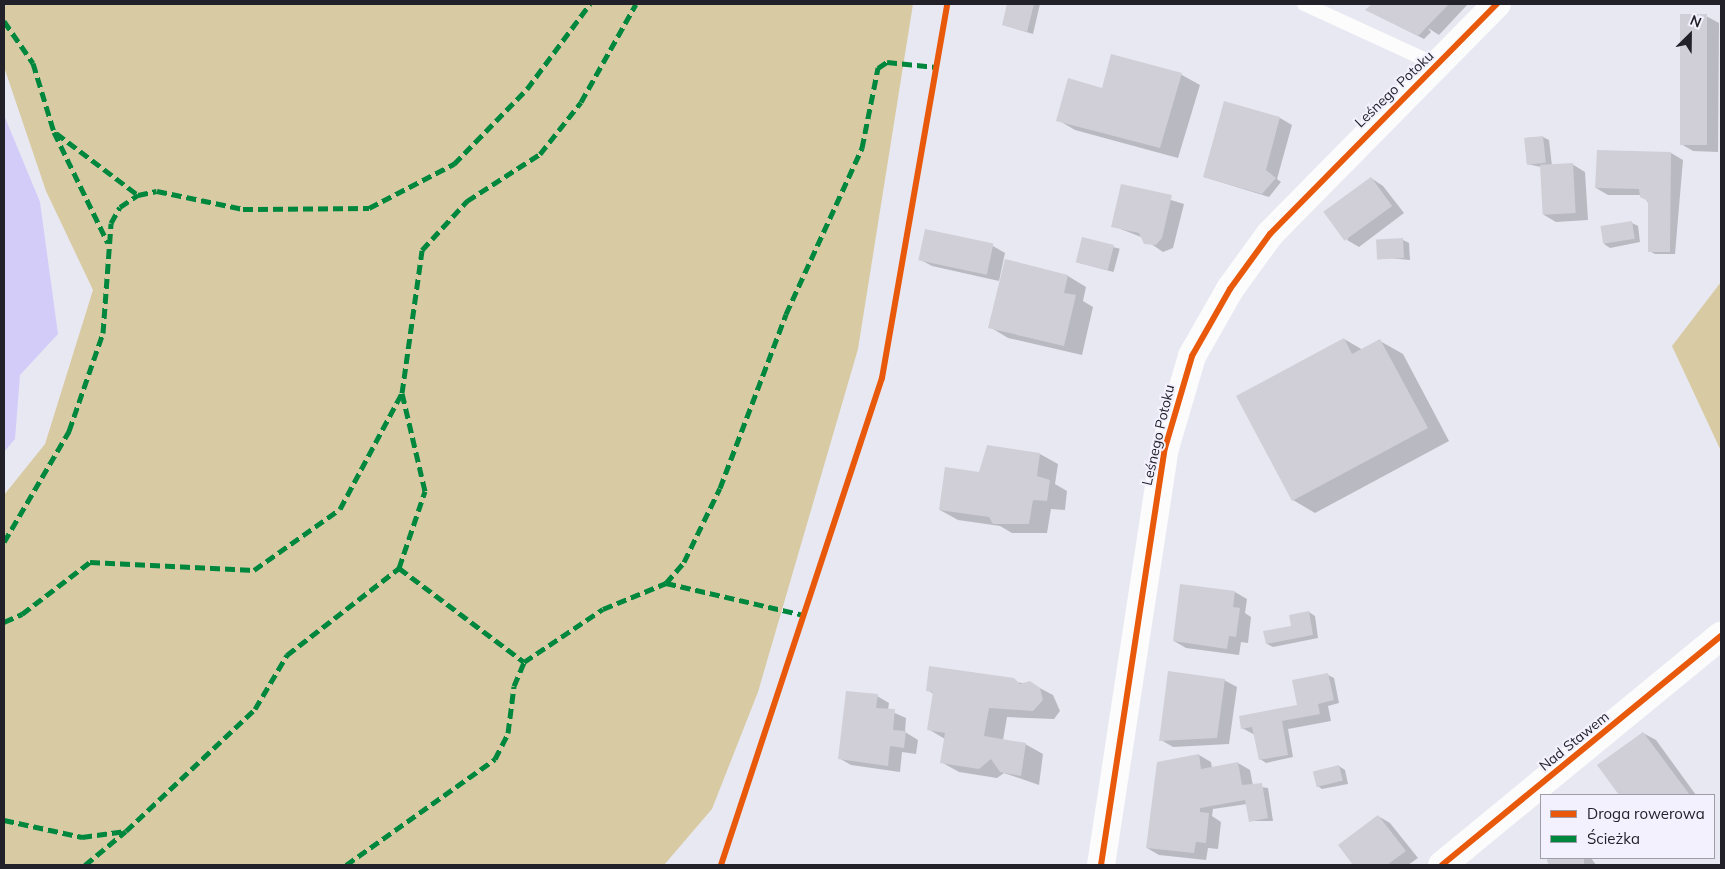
<!DOCTYPE html>
<meta charset="utf-8">
<style>
body{margin:0}
#map{position:relative;width:1725px;height:869px;overflow:hidden;background:#e8e8f2;font-family:Mulish,sans-serif}
div>[style]{position:absolute}
.forest>*{inset:0;background:#d8caa3}
.water>*{inset:0;background:#d3ccf8}
.shadow>*{inset:0;background:#0003;transform-origin:0 0}
.building>*{inset:0;background:#d0cfd7;transform-origin:0 0}
.service>*{height:14px;margin:-7px;padding:0 7px;transform-origin:7px;border-radius:7px;background:#fcfcfd}
.minor>*{height:28px;margin:-14px;padding:0 14px;transform-origin:14px;border-radius:14px;background:#fcfcfd}
.quiet>*{height:5px;margin-top:-2.5px;transform-origin:0;background:repeating-linear-gradient(90deg,#00873e 0 10px,transparent 0 15px)}
.cycleway>*{height:6px;margin:-3px;padding:0 3px;transform-origin:3px;border-radius:3px;background:#e8590c}
span{translate:-50% -50%;white-space:nowrap;text-align:center;line-height:1.15;-webkit-text-stroke:4px #f3f1fd;paint-order:stroke}
.street-label{font-size:14px;color:#222129}
.frame{position:absolute;inset:0;border:5px solid #222129;pointer-events:none}
.legend{position:absolute;left:1540px;top:794px;width:175px;height:65px;box-sizing:border-box;background:#f3f1fd;border:1px solid #9f9ea8;margin:0;padding:6px 9px;list-style:none;font-size:15px;color:#222129}
.legend li{display:flex;align-items:center;gap:10px;height:25px}
.legend b{width:25px;border:1px solid #9f9ea8}
.north{position:absolute;left:1665px;top:10px;width:50px;height:50px;-webkit-text-stroke:4px #f3f1fd;paint-order:stroke;rotate:23deg;font-size:14px;font-weight:700;line-height:20px;text-align:center;color:#222129}
.north::after{content:'';display:block;margin:auto;width:18px;height:22px;background:#222129;clip-path:polygon(50% 0,100% 100%,50% 72%,0 100%)}
</style>
<div id="map">
<div class="forest">
<div style="clip-path:polygon(4px 4px,913px 4px,858px 349px,758px 692px,712px 809px,664px 865px,4px 865px,4px 495px,45px 444px,93px 290px,46px 191px,4px 67px)"></div>
<div style="clip-path:polygon(1721px 282px,1721px 451px,1672px 346px)"></div>
</div>
<div class="water">
<div style="clip-path:polygon(4px 115px,40px 202px,58px 334px,20px 375px,15px 439px,4px 452px)"></div>
</div>
<div class="shadow">
<div style="clip-path:polygon(1008px 4px,1040px 4px,1033px 34px,1003px 25px)"></div>
<div style="clip-path:polygon(1373px 4px,1468px 4px,1439px 35px,1428px 28px,1431px 32px,1424px 39px,1367px 10px)"></div>
<div style="clip-path:polygon(1706px 16px,1719px 23px,1718px 152px,1693px 151px,1681px 144px)"></div>
<div style="clip-path:polygon(1112px 56px,1182px 75px,1200px 85px,1178px 158px,1075px 130px,1058px 120px,1103px 89px)"></div>
<div style="clip-path:polygon(1280px 118px,1292px 125px,1277px 179px,1281px 182px,1269px 197px,1204px 177px)"></div>
<div style="clip-path:polygon(1543px 137px,1549px 140px,1552px 166px,1572px 164px,1585px 172px,1588px 220px,1556px 222px,1544px 215px,1541px 167px,1527px 164px,1525px 138px)"></div>
<div style="clip-path:polygon(1671px 153px,1683px 160px,1675px 254px,1655px 254px,1649px 251px,1649px 204px,1643px 195px,1608px 195px,1596px 188px)"></div>
<div style="clip-path:polygon(1371px 178px,1383px 186px,1404px 213px,1359px 247px,1347px 240px)"></div>
<div style="clip-path:polygon(1122px 185px,1184px 204px,1173px 248px,1163px 252px,1141px 237px,1113px 226px)"></div>
<div style="clip-path:polygon(1632px 223px,1638px 226px,1640px 242px,1610px 248px,1604px 244px)"></div>
<div style="left:1083px;top:239px;width:38px;height:24px;rotate:15deg"></div>
<div style="clip-path:polygon(1403px 240px,1409px 243px,1410px 260px,1379px 257px)"></div>
<div style="clip-path:polygon(993px 246px,1005px 253px,999px 281px,932px 266px,919px 259px)"></div>
<div style="clip-path:polygon(1006px 261px,1068px 276px,1086px 287px,1083px 301px,1093px 307px,1082px 355px,1008px 338px,990px 327px)"></div>
<div style="clip-path:polygon(1344px 339px,1363px 350px,1380px 341px,1403px 354px,1449px 441px,1315px 513px,1293px 500px)"></div>
<div style="clip-path:polygon(1040px 454px,1058px 464px,1055px 484px,1067px 491px,1065px 510px,1051px 509px,1047px 533px,1012px 533px,1000px 526px,958px 520px,940px 510px,980px 474px)"></div>
<div style="clip-path:polygon(1235px 592px,1247px 599px,1245px 613px,1251px 617px,1248px 643px,1241px 642px,1239px 655px,1186px 648px,1174px 641px)"></div>
<div style="clip-path:polygon(1309px 612px,1315px 616px,1318px 638px,1273px 647px,1267px 644px)"></div>
<div style="clip-path:polygon(930px 667px,1034px 685px,1053px 695px,1060px 711px,1054px 719px,1007px 717px,1003px 740px,1025px 744px,1043px 754px,1039px 785px,1004px 773px,997px 778px,959px 772px,941px 762px,945px 739px,928px 729px,934px 694px,927px 690px)"></div>
<div style="clip-path:polygon(1328px 675px,1334px 678px,1339px 703px,1328px 706px,1331px 721px,1288px 729px,1293px 757px,1266px 763px,1260px 759px,1255px 735px,1242px 728px,1298px 706px)"></div>
<div style="clip-path:polygon(1224px 680px,1237px 687px,1229px 744px,1173px 747px,1161px 740px)"></div>
<div style="clip-path:polygon(877px 696px,889px 703px,888px 710px,906px 718px,905px 732px,918px 740px,916px 754px,902px 752px,900px 772px,851px 765px,839px 758px)"></div>
<div style="clip-path:polygon(1643px 733px,1656px 740px,1696px 795px,1620px 795px,1599px 766px)"></div>
<div style="clip-path:polygon(1199px 755px,1211px 762px,1212px 768px,1238px 763px,1250px 770px,1253px 786px,1268px 788px,1273px 821px,1250px 821px,1247px 804px,1213px 809px,1212px 816px,1221px 822px,1218px 849px,1208px 848px,1206px 860px,1159px 855px,1147px 848px)"></div>
<div style="clip-path:polygon(1339px 766px,1345px 770px,1348px 784px,1322px 789px,1316px 785px)"></div>
<div style="clip-path:polygon(1378px 816px,1390px 823px,1418px 858px,1408px 865px,1355px 865px,1340px 845px)"></div>
<div style="clip-path:polygon(1551px 858px,1591px 858px,1596px 865px,1549px 865px,1547px 860px)"></div>
</div>
<div class="building">
<div style="clip-path:polygon(1007px 4px,1034px 4px,1027px 32px,1002px 25px)"></div>
<div style="clip-path:polygon(1372px 4px,1449px 4px,1418px 36px,1365px 10px)"></div>
<div style="left:1680px;top:14px;width:27px;height:131px"></div>
<div style="clip-path:polygon(1111px 54px,1182px 73px,1160px 148px,1056px 121px,1068px 78px,1102px 88px)"></div>
<div style="clip-path:polygon(1224px 101px,1280px 117px,1266px 170px,1276px 178px,1262px 194px,1203px 177px)"></div>
<div style="left:1543px;top:136px;width:27px;height:19px;rotate:84deg"></div>
<div style="clip-path:polygon(1597px 150px,1671px 152px,1670px 252px,1648px 252px,1648px 201px,1640px 197px,1639px 189px,1595px 188px)"></div>
<div style="left:1573px;top:163px;width:50px;height:33px;rotate:87deg"></div>
<div style="left:1371px;top:177px;width:36px;height:59px;rotate:54deg"></div>
<div style="clip-path:polygon(1121px 184px,1172px 195px,1162px 238px,1156px 245px,1144px 244px,1139px 233px,1111px 227px)"></div>
<div style="left:1632px;top:221px;width:18px;height:32px;rotate:81deg"></div>
<div style="left:925px;top:229px;width:70px;height:32px;rotate:12deg"></div>
<div style="left:1082px;top:237px;width:33px;height:26px;rotate:14deg"></div>
<div style="left:1403px;top:238px;width:20px;height:27px;rotate:87deg"></div>
<div style="clip-path:polygon(1005px 259px,1068px 275px,1064px 293px,1076px 295px,1064px 346px,988px 328px)"></div>
<div style="clip-path:polygon(1344px 338px,1352px 354px,1380px 339px,1428px 428px,1292px 501px,1236px 396px)"></div>
<div style="clip-path:polygon(987px 445px,1040px 453px,1037px 476px,1050px 480px,1047px 501px,1033px 500px,1029px 524px,993px 524px,989px 517px,939px 510px,945px 467px,979px 472px)"></div>
<div style="clip-path:polygon(1180px 584px,1235px 591px,1233px 607px,1240px 608px,1236px 637px,1229px 636px,1227px 649px,1173px 641px)"></div>
<div style="clip-path:polygon(1309px 611px,1313px 635px,1266px 644px,1263px 631px,1291px 626px,1289px 615px)"></div>
<div style="clip-path:polygon(929px 666px,1014px 678px,1020px 684px,1030px 681px,1040px 688px,1043px 700px,1033px 711px,989px 708px,984px 736px,1026px 743px,1021px 776px,1000px 772px,991px 759px,979px 769px,940px 763px,945px 733px,927px 730px,933px 692px,926px 691px)"></div>
<div style="clip-path:polygon(1168px 671px,1225px 679px,1217px 738px,1159px 741px)"></div>
<div style="clip-path:polygon(1328px 673px,1334px 700px,1318px 704px,1320px 714px,1282px 721px,1288px 755px,1259px 760px,1252px 727px,1241px 729px,1239px 716px,1297px 705px,1292px 680px)"></div>
<div style="clip-path:polygon(846px 691px,878px 694px,876px 708px,895px 709px,893px 730px,906px 731px,904px 748px,890px 746px,888px 766px,838px 759px)"></div>
<div style="clip-path:polygon(1643px 732px,1678px 779px,1690px 795px,1619px 795px,1597px 765px)"></div>
<div style="clip-path:polygon(1199px 754px,1201px 769px,1238px 762px,1242px 785px,1262px 783px,1268px 818px,1249px 822px,1245px 800px,1200px 808px,1200px 812px,1209px 813px,1206px 843px,1196px 842px,1194px 853px,1146px 848px,1157px 762px)"></div>
<div style="left:1339px;top:765px;width:16px;height:27px;rotate:76deg"></div>
<div style="clip-path:polygon(1378px 815px,1406px 851px,1387px 865px,1353px 865px,1338px 845px)"></div>
<div style="left:1548px;top:858px;width:36px;height:7px"></div>
</div>
<div class="service">
<div style="left:1304px;top:4px;width:146px;rotate:24.6deg"></div>
</div>
<div class="minor">
<div style="left:1101px;top:865px;width:422px;rotate:-81.3deg"></div>
<div style="left:1165px;top:448px;width:96px;rotate:-73.6deg"></div>
<div style="left:1192px;top:356px;width:77px;rotate:-60.4deg"></div>
<div style="left:1230px;top:289px;width:68px;rotate:-54deg"></div>
<div style="left:1270px;top:234px;width:323px;rotate:-45.4deg"></div>
<div style="left:1442px;top:865px;width:361px;rotate:-39.4deg"></div>
</div>
<div class="quiet">
<div style="left:4px;top:21px;width:51px;rotate:55.4deg"></div>
<div style="left:33px;top:63px;width:72px;rotate:73.1deg"></div>
<div style="left:54px;top:132px;width:123px;rotate:64.1deg"></div>
<div style="left:56px;top:133px;width:103px;rotate:37.1deg"></div>
<div style="left:4px;top:542px;width:129px;rotate:-59.6deg"></div>
<div style="left:69px;top:431px;width:104px;rotate:-70.9deg"></div>
<div style="left:103px;top:333px;width:110px;rotate:-85.8deg"></div>
<div style="left:111px;top:223px;width:18px;rotate:-61deg"></div>
<div style="left:120px;top:207px;width:22px;rotate:-34deg"></div>
<div style="left:138px;top:195px;width:19px;rotate:-12deg"></div>
<div style="left:157px;top:191px;width:88px;rotate:11.8deg"></div>
<div style="left:243px;top:209px;width:126px;rotate:-0.5deg"></div>
<div style="left:369px;top:208px;width:96px;rotate:-27.4deg"></div>
<div style="left:454px;top:164px;width:105px;rotate:-45.8deg"></div>
<div style="left:527px;top:89px;width:106px;rotate:-53.5deg"></div>
<div style="left:399px;top:568px;width:156px;rotate:36.9deg"></div>
<div style="left:666px;top:583px;width:142px;rotate:13.1deg"></div>
<div style="left:4px;top:622px;width:20px;rotate:-24deg"></div>
<div style="left:22px;top:614px;width:86px;rotate:-37.4deg"></div>
<div style="left:90px;top:562px;width:164px;rotate:2.8deg"></div>
<div style="left:254px;top:570px;width:105px;rotate:-35.3deg"></div>
<div style="left:340px;top:509px;width:132px;rotate:-61.9deg"></div>
<div style="left:4px;top:820px;width:80px;rotate:12.3deg"></div>
<div style="left:82px;top:837px;width:44px;rotate:-7.8deg"></div>
<div style="left:126px;top:831px;width:178px;rotate:-43.4deg"></div>
<div style="left:255px;top:709px;width:63px;rotate:-59.3deg"></div>
<div style="left:287px;top:655px;width:142px;rotate:-37.8deg"></div>
<div style="left:399px;top:568px;width:81px;rotate:-71.3deg"></div>
<div style="left:425px;top:491px;width:101px;rotate:-103.2deg"></div>
<div style="left:402px;top:393px;width:144px;rotate:-82deg"></div>
<div style="left:422px;top:250px;width:67px;rotate:-47.4deg"></div>
<div style="left:467px;top:201px;width:87px;rotate:-32.8deg"></div>
<div style="left:540px;top:154px;width:66px;rotate:-51.7deg"></div>
<div style="left:581px;top:102px;width:112px;rotate:-60.7deg"></div>
<div style="left:85px;top:865px;width:53px;rotate:-39.7deg"></div>
<div style="left:346px;top:865px;width:183px;rotate:-35.4deg"></div>
<div style="left:495px;top:759px;width:29px;rotate:-63deg"></div>
<div style="left:508px;top:733px;width:47px;rotate:-82.7deg"></div>
<div style="left:514px;top:686px;width:26px;rotate:-67deg"></div>
<div style="left:524px;top:662px;width:95px;rotate:-33.9deg"></div>
<div style="left:603px;top:609px;width:68px;rotate:-22.4deg"></div>
<div style="left:666px;top:583px;width:28px;rotate:-49deg"></div>
<div style="left:684px;top:562px;width:82px;rotate:-64.1deg"></div>
<div style="left:720px;top:488px;width:186px;rotate:-69.2deg"></div>
<div style="left:786px;top:314px;width:183px;rotate:-65.4deg"></div>
<div style="left:862px;top:148px;width:82px;rotate:-78.7deg"></div>
<div style="left:878px;top:68px;width:11px;rotate:-34deg"></div>
<div style="left:887px;top:62px;width:49px;rotate:5.8deg"></div>
</div>
<div class="cycleway">
<div style="left:721px;top:865px;width:513px;rotate:-71.71deg"></div>
<div style="left:882px;top:378px;width:380px;rotate:-80.1deg"></div>
<div style="left:1101px;top:865px;width:422px;rotate:-81.3deg"></div>
<div style="left:1165px;top:448px;width:96px;rotate:-73.6deg"></div>
<div style="left:1192px;top:356px;width:77px;rotate:-60.4deg"></div>
<div style="left:1230px;top:289px;width:68px;rotate:-54deg"></div>
<div style="left:1270px;top:234px;width:323px;rotate:-45.4deg"></div>
<div style="left:1442px;top:865px;width:361px;rotate:-39.4deg"></div>
</div>
<div class="street-label">
<span style="left:1394px;top:89px;rotate:-44deg">Leśnego Potoku</span>
<span style="left:1158px;top:435px;rotate:-77deg">Leśnego Potoku</span>
<span style="left:1574px;top:741px;rotate:-39deg">Nad Stawem</span>
</div>
<div class="frame"></div>
<ul class="legend">
<li><b style="height:6px;background:#e8590c"></b>Droga rowerowa</li>
<li><b style="height:6px;background:#00873e"></b>Ścieżka</li>
</ul>
<div class="north">N</div>
</div>
